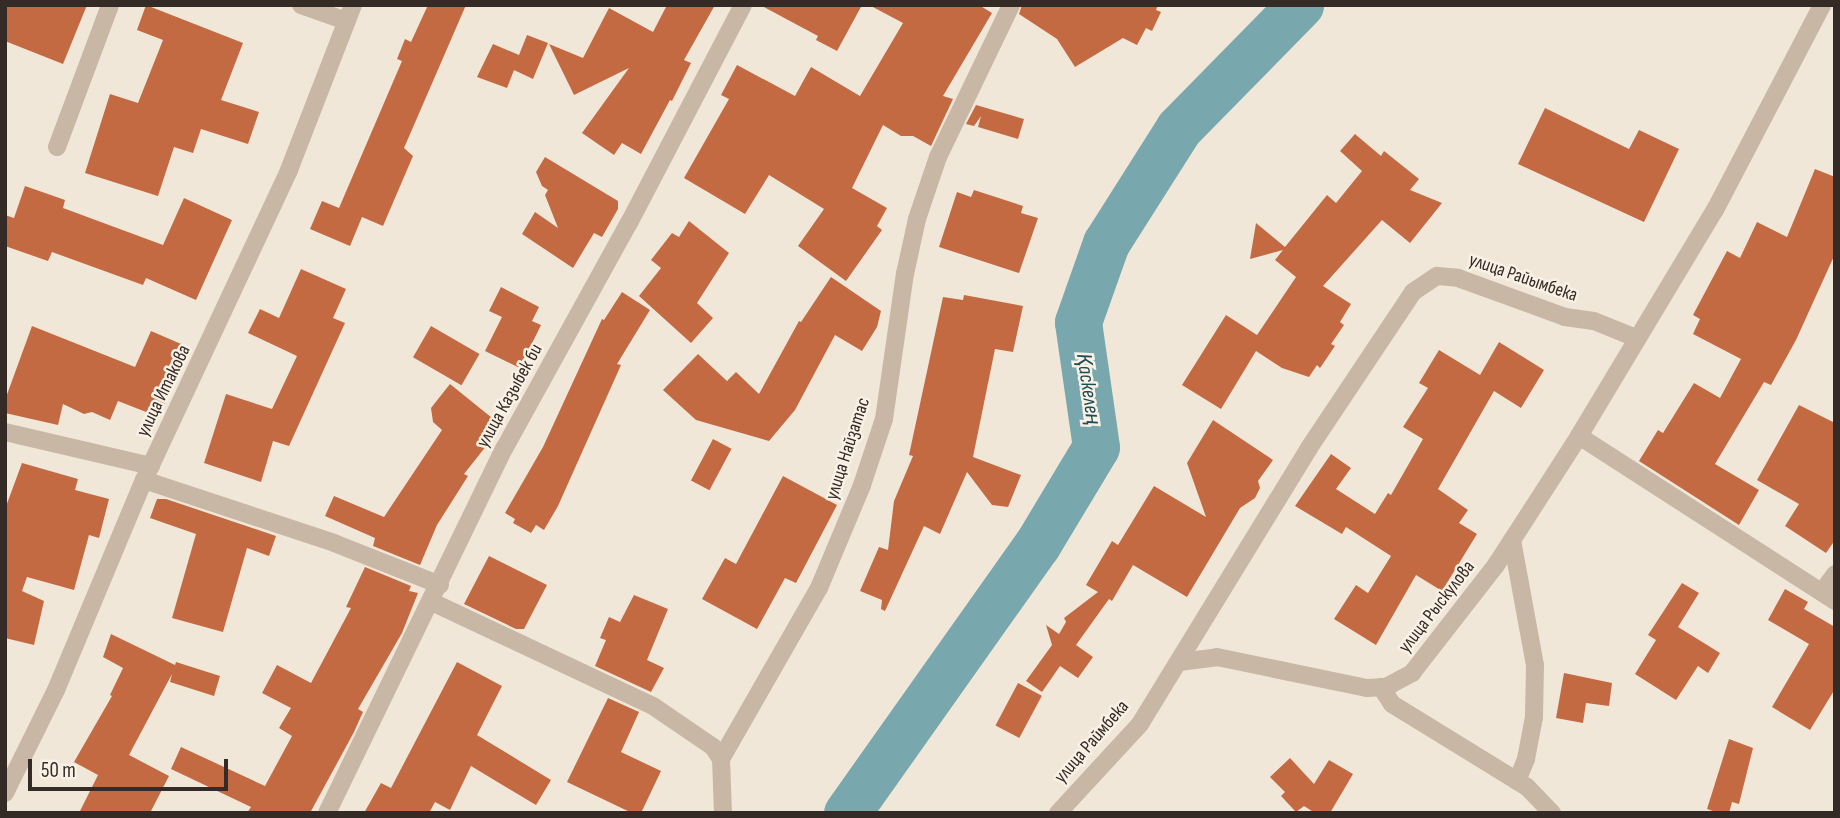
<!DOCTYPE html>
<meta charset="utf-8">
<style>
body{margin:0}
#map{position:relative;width:1840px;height:818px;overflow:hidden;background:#f1e7d9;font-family:"Sofia Sans Condensed",sans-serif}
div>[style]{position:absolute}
.river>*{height:47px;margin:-23.5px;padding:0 23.5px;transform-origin:23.5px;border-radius:23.5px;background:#78a8ad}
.building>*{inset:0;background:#c46a43;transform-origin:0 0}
.minor>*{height:18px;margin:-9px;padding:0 9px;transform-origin:9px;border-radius:9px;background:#c8b7a5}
span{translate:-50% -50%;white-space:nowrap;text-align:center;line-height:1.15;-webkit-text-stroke:5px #f9f1e5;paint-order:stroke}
.street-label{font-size:19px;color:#342b26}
.water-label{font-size:21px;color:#1d4d54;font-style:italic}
.frame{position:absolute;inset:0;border:7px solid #342b26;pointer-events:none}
.scale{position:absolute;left:28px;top:759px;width:200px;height:32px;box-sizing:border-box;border:4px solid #342b26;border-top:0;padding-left:9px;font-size:21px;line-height:24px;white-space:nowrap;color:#342b26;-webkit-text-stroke:5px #f9f1e5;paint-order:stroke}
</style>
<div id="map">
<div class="river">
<div style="left:847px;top:813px;width:329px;rotate:-54.7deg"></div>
<div style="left:1037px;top:545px;width:114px;rotate:-59deg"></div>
<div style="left:1096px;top:447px;width:126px;rotate:-98.2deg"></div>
<div style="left:1078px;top:322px;width:84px;rotate:-70.5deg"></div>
<div style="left:1106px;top:243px;width:136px;rotate:-57.6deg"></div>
<div style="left:1179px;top:128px;width:173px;rotate:-45.5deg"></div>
</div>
<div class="building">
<div style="clip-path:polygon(5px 5px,87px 5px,63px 64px,5px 41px)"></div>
<div style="clip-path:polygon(146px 5px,243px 43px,221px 100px,259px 112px,248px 144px,201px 129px,193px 153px,174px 147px,158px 196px,85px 173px,110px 94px,138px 103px,163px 40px,137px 30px)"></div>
<div style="clip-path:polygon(428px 5px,466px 5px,404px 148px,413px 156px,383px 226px,362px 217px,350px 246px,310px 229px,322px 201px,339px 208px,402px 61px,397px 59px,405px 39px,411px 42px)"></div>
<div style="clip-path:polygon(667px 5px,715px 5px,684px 60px,691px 63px,672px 101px,670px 100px,641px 154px,622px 143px,614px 155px,582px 133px,629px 68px,574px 95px,549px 44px,583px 58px,609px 8px,653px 32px)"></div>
<div style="clip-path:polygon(760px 5px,862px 5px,837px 51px,816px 40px,818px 36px)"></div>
<div style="clip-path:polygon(869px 5px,979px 5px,992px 13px,943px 96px,953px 99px,931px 146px,913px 136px,901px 136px,883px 125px,852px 188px,887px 208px,877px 226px,882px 230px,846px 281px,798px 246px,824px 209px,769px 175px,745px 214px,684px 178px,729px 99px,721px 95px,737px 65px,795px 96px,811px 67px,860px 96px,903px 23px)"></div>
<div style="clip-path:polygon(1022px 5px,1158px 5px,1156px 10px,1161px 12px,1152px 31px,1146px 28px,1137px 45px,1123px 38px,1075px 67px,1057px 39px,1019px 14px)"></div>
<div style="clip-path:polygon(527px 35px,548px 43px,533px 79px,514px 70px,507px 88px,477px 77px,493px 44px,519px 55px)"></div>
<div style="clip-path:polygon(976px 105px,1024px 119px,1018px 139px,978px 127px,981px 116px,974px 126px,966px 124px)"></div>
<div style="clip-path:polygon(1545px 108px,1629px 149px,1639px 130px,1679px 149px,1644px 222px,1518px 164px)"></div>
<div style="clip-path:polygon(1355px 134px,1381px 156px,1384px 151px,1419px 179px,1410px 190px,1442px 203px,1410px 243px,1382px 220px,1323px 286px,1351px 304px,1340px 322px,1344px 325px,1331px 344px,1335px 346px,1320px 368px,1317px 365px,1309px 377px,1282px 368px,1256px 351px,1221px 409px,1182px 385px,1226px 315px,1257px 335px,1296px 277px,1275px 260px,1283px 250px,1250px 259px,1256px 223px,1285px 247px,1327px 195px,1336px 203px,1362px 171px,1340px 151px)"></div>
<div style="clip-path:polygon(545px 157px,618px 201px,618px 209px,602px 237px,594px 233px,573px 268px,522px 234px,535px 212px,558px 228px,545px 195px,548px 190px,542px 186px,536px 172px)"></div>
<div style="clip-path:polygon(1815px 169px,1835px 177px,1835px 254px,1796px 340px,1771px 385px,1764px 382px,1715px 464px,1759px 490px,1739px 525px,1639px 461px,1658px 430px,1663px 433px,1694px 383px,1720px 398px,1741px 359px,1693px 334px,1700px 319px,1693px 315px,1727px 251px,1740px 258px,1757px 222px,1787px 237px)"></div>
<div style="clip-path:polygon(25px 186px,65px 200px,63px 208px,163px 245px,184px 198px,232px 220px,196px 300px,146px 278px,143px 285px,52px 252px,48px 261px,5px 246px,5px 215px,14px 218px)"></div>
<div style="clip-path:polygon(974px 190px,1023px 206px,1021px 213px,1038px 218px,1019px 273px,939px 247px,957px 192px,971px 197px)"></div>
<div style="clip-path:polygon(689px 221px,729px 253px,697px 303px,713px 318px,691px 343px,639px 296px,661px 268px,651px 260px,672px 233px,679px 237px)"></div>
<div style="clip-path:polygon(301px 269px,346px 289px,333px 318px,345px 323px,289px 446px,273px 441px,261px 482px,204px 463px,226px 394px,272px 409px,297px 356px,248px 333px,260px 309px,279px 318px)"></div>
<div style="clip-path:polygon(831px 277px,881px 311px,877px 327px,862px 351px,835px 335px,795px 410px,769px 441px,696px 420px,663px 390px,698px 354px,727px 381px,736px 372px,759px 394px,799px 321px,801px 322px)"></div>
<div style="clip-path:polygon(501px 287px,539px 307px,532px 321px,541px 325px,520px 368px,485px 351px,502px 317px,489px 311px)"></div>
<div style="clip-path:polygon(622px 292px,650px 310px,617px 364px,621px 365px,558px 506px,544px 530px,536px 525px,531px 533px,513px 523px,515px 519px,505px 513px,543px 447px,602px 319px,604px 320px)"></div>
<div style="clip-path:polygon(964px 295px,1023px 306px,1013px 352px,995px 349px,973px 457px,1021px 475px,1008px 507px,992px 505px,967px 472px,940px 534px,924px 526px,885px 611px,881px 609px,882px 600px,860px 591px,879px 547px,888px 550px,894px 501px,913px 456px,909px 455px,943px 297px,963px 300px)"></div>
<div style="clip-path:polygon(32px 326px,135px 367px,151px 331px,188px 347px,159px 417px,118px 401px,110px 420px,92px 412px,84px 414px,63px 404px,58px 425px,5px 413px,5px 400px)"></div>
<div style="left:431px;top:326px;width:56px;height:36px;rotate:30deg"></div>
<div style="clip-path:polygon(1499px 342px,1544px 370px,1521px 408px,1494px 391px,1438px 489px,1468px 510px,1459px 523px,1477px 534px,1442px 591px,1416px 575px,1376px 645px,1334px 619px,1356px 585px,1368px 593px,1391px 556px,1346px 527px,1342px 534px,1295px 506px,1331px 454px,1351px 468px,1336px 489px,1375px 514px,1388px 493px,1391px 495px,1423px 439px,1403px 427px,1428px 388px,1419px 383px,1439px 350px,1480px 375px)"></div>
<div style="clip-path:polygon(450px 384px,502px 426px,464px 474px,468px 476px,437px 525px,420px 565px,373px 546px,375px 538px,325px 516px,334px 496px,384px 517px,442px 430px,433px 422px,431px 408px)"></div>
<div style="clip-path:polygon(1799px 405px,1835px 423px,1835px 540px,1826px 553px,1785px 526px,1799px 504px,1757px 480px)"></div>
<div style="clip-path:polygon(1213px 420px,1273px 460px,1258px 481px,1260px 488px,1255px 498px,1240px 508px,1187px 597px,1133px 565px,1112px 601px,1109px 599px,1076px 645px,1093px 657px,1078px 678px,1060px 666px,1042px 692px,1026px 681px,1052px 645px,1046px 625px,1059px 634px,1066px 622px,1064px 618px,1098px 592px,1086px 585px,1112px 541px,1118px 545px,1154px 486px,1206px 517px,1187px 463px)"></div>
<div style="left:713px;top:439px;width:21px;height:47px;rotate:28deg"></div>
<div style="clip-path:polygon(22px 463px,78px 479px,75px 490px,109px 499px,99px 538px,89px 535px,74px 590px,27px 577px,22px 591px,44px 601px,34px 645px,5px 638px,5px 509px)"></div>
<div style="clip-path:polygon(783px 476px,837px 505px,796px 583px,785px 578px,757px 629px,702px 599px,725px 558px,736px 564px)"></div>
<div style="clip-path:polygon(157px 499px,166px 499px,276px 536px,269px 556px,247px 548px,223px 632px,172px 618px,196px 534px,150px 518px)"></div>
<div style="clip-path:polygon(489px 556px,547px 585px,524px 629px,516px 629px,464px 604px)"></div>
<div style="clip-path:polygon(365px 567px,411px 586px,409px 591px,418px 593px,402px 633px,358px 709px,363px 712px,354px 732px,310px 813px,247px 813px,251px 807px,171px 769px,181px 747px,265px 786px,292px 736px,279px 728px,291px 708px,262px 693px,277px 665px,311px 683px,351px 608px,346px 607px)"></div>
<div style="clip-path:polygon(1682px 583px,1699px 593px,1678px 627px,1720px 653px,1708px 673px,1698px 666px,1676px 700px,1635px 674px,1656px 640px,1648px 635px)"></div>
<div style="clip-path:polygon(1785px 589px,1808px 602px,1804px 609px,1835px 627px,1835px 689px,1810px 730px,1772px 707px,1809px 644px,1768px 620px)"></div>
<div style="clip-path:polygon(634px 595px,668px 609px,647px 660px,664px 668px,651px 692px,595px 666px,606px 640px,600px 638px,609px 617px,620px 622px)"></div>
<div style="clip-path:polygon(111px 634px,175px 665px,176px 662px,220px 676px,214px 696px,170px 682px,172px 674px,129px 755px,169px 776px,150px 813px,79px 813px,98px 775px,74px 762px,112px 696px,110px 695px,123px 668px,103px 657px)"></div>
<div style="clip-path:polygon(457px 662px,502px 686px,477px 735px,551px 780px,536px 805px,471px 766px,450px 810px,435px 802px,429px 813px,364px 813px,381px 783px,391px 788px)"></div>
<div style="clip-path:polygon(1564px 673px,1612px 683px,1609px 706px,1586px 703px,1583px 723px,1556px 718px)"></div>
<div style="left:1018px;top:683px;width:27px;height:48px;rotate:28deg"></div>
<div style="clip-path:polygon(608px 698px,639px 712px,621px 752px,661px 771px,641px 813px,632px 813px,567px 782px)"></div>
<div style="clip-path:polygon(1729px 739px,1753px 748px,1739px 804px,1732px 802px,1729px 813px,1719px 813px,1707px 809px)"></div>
<div style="clip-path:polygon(1290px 758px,1314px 784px,1329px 760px,1353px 774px,1330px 813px,1315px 813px,1304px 806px,1296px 812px,1281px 796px,1285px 792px,1270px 777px)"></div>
</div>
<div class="minor">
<div style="left:301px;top:5px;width:48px;rotate:19.6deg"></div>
<div style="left:57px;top:147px;width:152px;rotate:-69.5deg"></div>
<div style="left:5px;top:432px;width:150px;rotate:13.1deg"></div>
<div style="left:1579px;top:436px;width:305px;rotate:32.8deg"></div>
<div style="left:144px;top:480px;width:200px;rotate:18.3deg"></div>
<div style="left:334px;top:543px;width:114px;rotate:21.6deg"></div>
<div style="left:1512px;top:540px;width:127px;rotate:79.6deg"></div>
<div style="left:1535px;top:665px;width:52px;rotate:91.1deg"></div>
<div style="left:1534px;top:717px;width:43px;rotate:100.8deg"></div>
<div style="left:1526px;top:759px;width:24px;rotate:112deg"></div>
<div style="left:1822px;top:592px;width:22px;rotate:-54deg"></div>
<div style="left:432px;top:602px;width:244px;rotate:25.2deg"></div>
<div style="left:653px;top:706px;width:73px;rotate:34.3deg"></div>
<div style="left:713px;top:747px;width:14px;rotate:56deg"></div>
<div style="left:1179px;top:662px;width:38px;rotate:-7deg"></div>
<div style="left:1217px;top:657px;width:153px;rotate:11.7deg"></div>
<div style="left:1367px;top:688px;width:19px;rotate:-3deg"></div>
<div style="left:1386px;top:687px;width:30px;rotate:-28deg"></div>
<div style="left:1412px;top:673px;width:137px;rotate:-52.1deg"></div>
<div style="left:1496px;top:565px;width:153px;rotate:-57.2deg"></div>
<div style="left:1579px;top:436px;width:264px;rotate:-59deg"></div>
<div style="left:1715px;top:210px;width:231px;rotate:-62.4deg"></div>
<div style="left:1381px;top:687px;width:20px;rotate:57deg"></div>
<div style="left:1392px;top:704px;width:158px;rotate:31.6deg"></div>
<div style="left:1527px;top:787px;width:36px;rotate:46deg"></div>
<div style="left:5px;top:793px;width:115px;rotate:-63.7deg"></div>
<div style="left:56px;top:690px;width:228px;rotate:-67.3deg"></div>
<div style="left:144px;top:480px;width:342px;rotate:-64.9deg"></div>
<div style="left:289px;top:170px;width:177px;rotate:-68.8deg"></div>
<div style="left:327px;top:813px;width:405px;rotate:-64.1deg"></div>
<div style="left:504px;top:449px;width:258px;rotate:-61.1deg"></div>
<div style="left:629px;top:223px;width:246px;rotate:-62.4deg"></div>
<div style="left:723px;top:813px;width:54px;rotate:-92.1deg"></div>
<div style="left:721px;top:759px;width:197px;rotate:-60.2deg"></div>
<div style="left:819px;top:588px;width:112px;rotate:-67.3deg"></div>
<div style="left:862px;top:485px;width:70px;rotate:-71.6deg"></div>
<div style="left:884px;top:419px;width:147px;rotate:-81.8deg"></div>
<div style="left:905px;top:274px;width:56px;rotate:-77.7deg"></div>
<div style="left:917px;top:219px;width:65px;rotate:-71.3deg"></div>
<div style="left:938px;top:157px;width:169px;rotate:-64.3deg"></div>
<div style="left:1058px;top:813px;width:121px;rotate:-47.3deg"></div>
<div style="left:1140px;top:724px;width:324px;rotate:-58.5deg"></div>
<div style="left:1309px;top:448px;width:187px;rotate:-56.3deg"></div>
<div style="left:1413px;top:292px;width:29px;rotate:-34deg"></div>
<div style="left:1437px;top:276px;width:21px;rotate:5deg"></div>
<div style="left:1458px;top:278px;width:114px;rotate:20deg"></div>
<div style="left:1565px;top:317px;width:29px;rotate:8deg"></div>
<div style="left:1594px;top:321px;width:45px;rotate:22deg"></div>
</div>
<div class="street-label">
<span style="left:1523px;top:278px;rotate:19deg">улица Райымбека</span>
<span style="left:164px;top:391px;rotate:-64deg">улица Итакова</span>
<span style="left:510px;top:396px;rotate:-61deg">улица Казыбек би</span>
<span style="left:848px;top:449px;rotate:-72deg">улица Найзатас</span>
<span style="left:1437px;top:607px;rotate:-52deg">улица Рыскулова</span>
<span style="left:1092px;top:742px;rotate:-49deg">улица Раймбека</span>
</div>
<div class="water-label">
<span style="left:1088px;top:389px;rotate:82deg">Қаскелең</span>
</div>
<div class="frame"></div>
<div class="scale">50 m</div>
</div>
